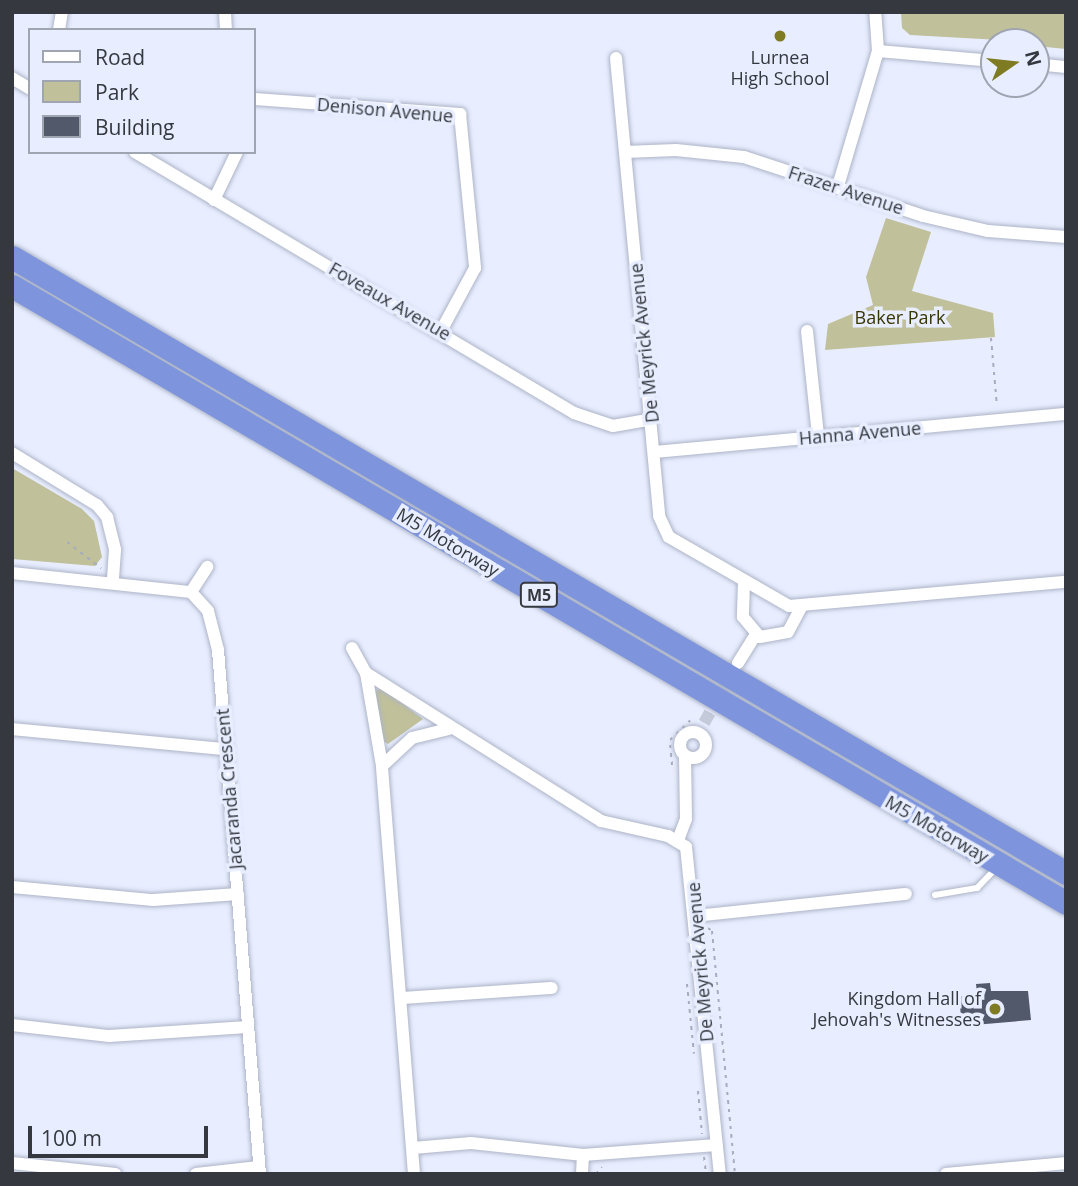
<!DOCTYPE html>
<style>
body{margin:0}
#map{position:relative;width:1078px;height:1186px;overflow:hidden;background:#e8eeff;font-family:"Open Sans",sans-serif}
div>[style]{position:absolute}
.green>*{inset:0;background:#c0c09a}
.building>*{inset:0;background:#52596a}
.street-tunnel>*{height:12px;margin-top:-6px;transform-origin:0;background:repeating-linear-gradient(90deg,#c4cad9 0 12px,transparent 0 18px)}
.path>*{height:2px;margin-top:-1px;transform-origin:0;background:repeating-linear-gradient(90deg,#a7acba 0 3.5px,transparent 0 8.5px)}
.roads{filter:drop-shadow(0 0 2px #adb4c7) drop-shadow(0 0 2px #adb4c7)}
.lane>*{height:6px;margin:-3px;padding:0 3px;transform-origin:3px;border-radius:3px;background:#fff}
.street>*{height:12px;margin:-6px;padding:0 6px;transform-origin:6px;border-radius:6px;background:#fff}
.street>.ring{margin:-6px;padding:0;box-sizing:content-box;background:none;border:12px solid #fff;border-radius:50%}
.highway>*{height:23px;margin:-11.5px;padding:0 11.5px;transform-origin:11.5px;border-radius:11.5px;background:#7e95dd}
.dots>*{width:19px;height:19px;translate:-50% -50%;box-sizing:border-box;border:4px solid #e8eeff;border-radius:50%}
span{translate:-50% -50%;white-space:nowrap;text-align:center;line-height:1.15;-webkit-text-stroke:7px #e8eeff;paint-order:stroke}
.shield-label span{padding:2px 5px;background:#e8eeff;border:2px solid;border-radius:5px;-webkit-text-stroke-width:0}
.shield-label{font-size:16px;color:#35383f;font-weight:700}
.poi-label{font-size:18px;color:#35383f}
.right{translate:-100% -50%;text-align:right}
.street-label{font-size:18px;color:#35383f}
.park-label{font-size:18px;color:#383500}
.frame{position:absolute;inset:0;border:14px solid #35383f;pointer-events:none}
.legend{position:absolute;left:28px;top:28px;width:228px;height:126px;box-sizing:border-box;background:#e8eeff;border:2px solid #a0a5b2;margin:0;padding:9px 12px;list-style:none;font-size:21px;color:#35383f}
.legend li{display:flex;align-items:center;gap:14px;height:35px}
.legend b{width:35px;border:2px solid #a0a5b2}
.north{position:absolute;left:980px;top:28px;width:70px;height:70px;box-sizing:border-box;background:#e8eeff;border:2px solid #a0a5b2;border-radius:50%;rotate:76deg;font-size:19px;font-weight:700;line-height:28px;text-align:center;color:#35383f}
.north::after{content:'';display:block;margin:auto;width:24px;height:32px;background:#7f7b22;clip-path:polygon(50% 0,100% 100%,50% 72%,0 100%)}
.scale{position:absolute;left:28px;top:1126px;width:180px;height:32px;box-sizing:border-box;border:4px solid #35383f;border-top:0;padding-left:9px;font-size:21px;line-height:24px;white-space:nowrap;color:#35383f;-webkit-text-stroke:5px #e8eeff;paint-order:stroke}
</style>
<div id="map">
<div class="green">
<div style="clip-path:polygon(901px 12px,1066px 12px,1066px 49px,1036px 46px,1036px 42px,910px 35px,902px 28px)"></div>
<div style="clip-path:polygon(886px 218px,931px 232px,912px 291px,993px 313px,995px 337px,825px 350px,828px 324px,873px 305px,866px 277px)"></div>
<div style="clip-path:polygon(12px 468px,82px 509px,94px 521px,102px 557px,95px 566px,12px 559px)"></div>
<div style="clip-path:polygon(382px 688px,423px 719px,388px 744px,382px 740px,376px 699px,375px 691px)"></div>
</div>
<div class="building">
<div style="clip-path:polygon(990px 983px,991px 991px,1028px 991px,1031px 1020px,962px 1026px,959px 997px,977px 993px,976px 984px)"></div>
</div>
<div class="street-tunnel">
<div style="left:704px;top:723px;width:59px;rotate:-60.4deg"></div>
</div>
<div class="path">
<div style="left:991px;top:338px;width:68px;rotate:85deg"></div>
<div style="left:67px;top:542px;width:43px;rotate:37.4deg"></div>
<div style="left:672px;top:765px;width:25px;rotate:-95deg"></div>
<div style="left:670px;top:740px;width:28px;rotate:-44deg"></div>
<div style="left:708px;top:928px;width:5px;rotate:37deg"></div>
<div style="left:712px;top:931px;width:244px;rotate:84.6deg"></div>
<div style="left:687px;top:984px;width:70px;rotate:84.3deg"></div>
<div style="left:698px;top:1091px;width:43px;rotate:84.7deg"></div>
<div style="left:704px;top:1157px;width:17px;rotate:83deg"></div>
<div style="left:596px;top:1174px;width:9px;rotate:-49deg"></div>
</div>
<div class="roads">
<div class="lane">
<div style="left:935px;top:895px;width:43px;rotate:-9.5deg"></div>
<div style="left:977px;top:888px;width:28px;rotate:-46deg"></div>
</div>
<div class="street">
<div style="left:225px;top:12px;width:18px;rotate:87deg"></div>
<div style="left:59px;top:30px;width:18px;rotate:-81deg"></div>
<div style="left:878px;top:51px;width:116px;rotate:4.9deg"></div>
<div style="left:616px;top:58px;width:460px;rotate:84.6deg"></div>
<div style="left:659px;top:516px;width:23px;rotate:65deg"></div>
<div style="left:669px;top:537px;width:138px;rotate:29.9deg"></div>
<div style="left:789px;top:606px;width:278px;rotate:-5deg"></div>
<div style="left:1036px;top:64px;width:30px;rotate:6deg"></div>
<div style="left:12px;top:78px;width:21px;rotate:31deg"></div>
<div style="left:254px;top:99px;width:207px;rotate:4.2deg"></div>
<div style="left:460px;top:114px;width:155px;rotate:84.4deg"></div>
<div style="left:475px;top:268px;width:72px;rotate:118.4deg"></div>
<div style="left:135px;top:152px;width:511px;rotate:30.73deg"></div>
<div style="left:574px;top:413px;width:41px;rotate:18.4deg"></div>
<div style="left:613px;top:426px;width:39px;rotate:-10deg"></div>
<div style="left:625px;top:152px;width:51px;rotate:-2.2deg"></div>
<div style="left:676px;top:150px;width:68px;rotate:5.9deg"></div>
<div style="left:744px;top:157px;width:188px;rotate:18.2deg"></div>
<div style="left:923px;top:216px;width:67px;rotate:13deg"></div>
<div style="left:988px;top:231px;width:78px;rotate:4.4deg"></div>
<div style="left:838px;top:186px;width:141px;rotate:-73.5deg"></div>
<div style="left:878px;top:51px;width:39px;rotate:-94deg"></div>
<div style="left:214px;top:200px;width:53px;rotate:-64.4deg"></div>
<div style="left:807px;top:331px;width:106px;rotate:84deg"></div>
<div style="left:655px;top:452px;width:413px;rotate:-5.3deg"></div>
<div style="left:12px;top:453px;width:100px;rotate:31.5deg"></div>
<div style="left:97px;top:505px;width:16px;rotate:50deg"></div>
<div style="left:107px;top:517px;width:34px;rotate:76deg"></div>
<div style="left:115px;top:550px;width:32px;rotate:94deg"></div>
<div style="left:12px;top:573px;width:180px;rotate:6.1deg"></div>
<div style="left:191px;top:592px;width:25px;rotate:48deg"></div>
<div style="left:208px;top:611px;width:40px;rotate:75.6deg"></div>
<div style="left:218px;top:650px;width:526px;rotate:85.42deg"></div>
<div style="left:744px;top:583px;width:34px;rotate:92deg"></div>
<div style="left:743px;top:617px;width:26px;rotate:50deg"></div>
<div style="left:760px;top:637px;width:28px;rotate:-10deg"></div>
<div style="left:788px;top:632px;width:30px;rotate:-62deg"></div>
<div style="left:191px;top:592px;width:30px;rotate:-57deg"></div>
<div style="left:352px;top:648px;width:29px;rotate:61deg"></div>
<div style="left:366px;top:673px;width:278px;rotate:32.2deg"></div>
<div style="left:601px;top:821px;width:69px;rotate:12.6deg"></div>
<div style="left:668px;top:836px;width:21px;rotate:31deg"></div>
<div style="left:686px;top:847px;width:329px;rotate:84.1deg"></div>
<div style="left:738px;top:663px;width:34px;rotate:-58deg"></div>
<div style="left:366px;top:673px;width:94px;rotate:80.2deg"></div>
<div style="left:12px;top:729px;width:214px;rotate:5.4deg"></div>
<div class="ring" style="left:680px;top:732px;width:14px;height:14px"></div>
<div style="left:678px;top:840px;width:22px;rotate:-69deg"></div>
<div style="left:686px;top:819px;width:62px;rotate:-90.9deg"></div>
<div style="left:12px;top:887px;width:142px;rotate:5.3deg"></div>
<div style="left:153px;top:900px;width:85px;rotate:-4deg"></div>
<div style="left:695px;top:916px;width:212px;rotate:-6deg"></div>
<div style="left:401px;top:998px;width:151px;rotate:-3.8deg"></div>
<div style="left:12px;top:1025px;width:98px;rotate:6.5deg"></div>
<div style="left:109px;top:1036px;width:139px;rotate:-3.7deg"></div>
<div style="left:413px;top:1148px;width:58px;rotate:-4.9deg"></div>
<div style="left:471px;top:1143px;width:113px;rotate:6.1deg"></div>
<div style="left:583px;top:1155px;width:134px;rotate:-4.3deg"></div>
<div style="left:12px;top:1163px;width:104px;rotate:6.1deg"></div>
<div style="left:196px;top:1174px;width:63px;rotate:-6.3deg"></div>
<div style="left:414px;top:1174px;width:409px;rotate:-94.5deg"></div>
<div style="left:382px;top:766px;width:41px;rotate:-43deg"></div>
<div style="left:412px;top:738px;width:38px;rotate:-14deg"></div>
<div style="left:582px;top:1174px;width:19px;rotate:-87deg"></div>
<div style="left:946px;top:1174px;width:121px;rotate:-5.2deg"></div>
</div>
<div class="highway">
<div style="left:12px;top:257px;width:1221px;rotate:30.3deg"></div>
<div style="left:12px;top:286px;width:1221px;rotate:30.34deg"></div>
</div>
</div>
<div class="dots">
<div style="left:780px;top:36px;background:#7f7b22"></div>
<div style="left:995px;top:1009px;background:#7f7b22"></div>
</div>
<div class="shield-label">
<span style="left:539px;top:595px">M5</span>
</div>
<div class="poi-label">
<span style="left:780px;top:68px">Lurnea<br>High School</span>
<span class="right" style="left:981px;top:1009px">Kingdom Hall of<br>Jehovah's Witnesses</span>
</div>
<div class="street-label">
<span style="left:385px;top:110px;rotate:5deg">Denison Avenue</span>
<span style="left:846px;top:190px;rotate:18deg">Frazer Avenue</span>
<span style="left:390px;top:301px;rotate:30deg">Foveaux Avenue</span>
<span style="left:644px;top:343px;rotate:-96deg">De Meyrick Avenue</span>
<span style="left:860px;top:433px;rotate:-5deg">Hanna Avenue</span>
<span style="left:448px;top:542px;rotate:31deg">M5 Motorway</span>
<span style="left:229px;top:789px;rotate:-95deg">Jacaranda Crescent</span>
<span style="left:937px;top:829px;rotate:30deg">M5 Motorway</span>
<span style="left:700px;top:962px;rotate:-95deg">De Meyrick Avenue</span>
</div>
<div class="park-label">
<span style="left:900px;top:317px">Baker Park</span>
</div>
<div class="frame"></div>
<ul class="legend">
<li><b style="height:9px;background:#fff"></b>Road</li>
<li><b style="height:19px;background:#c0c09a"></b>Park</li>
<li><b style="height:19px;background:#52596a"></b>Building</li>
</ul>
<div class="north">N</div>
<div class="scale">100 m</div>
</div>
